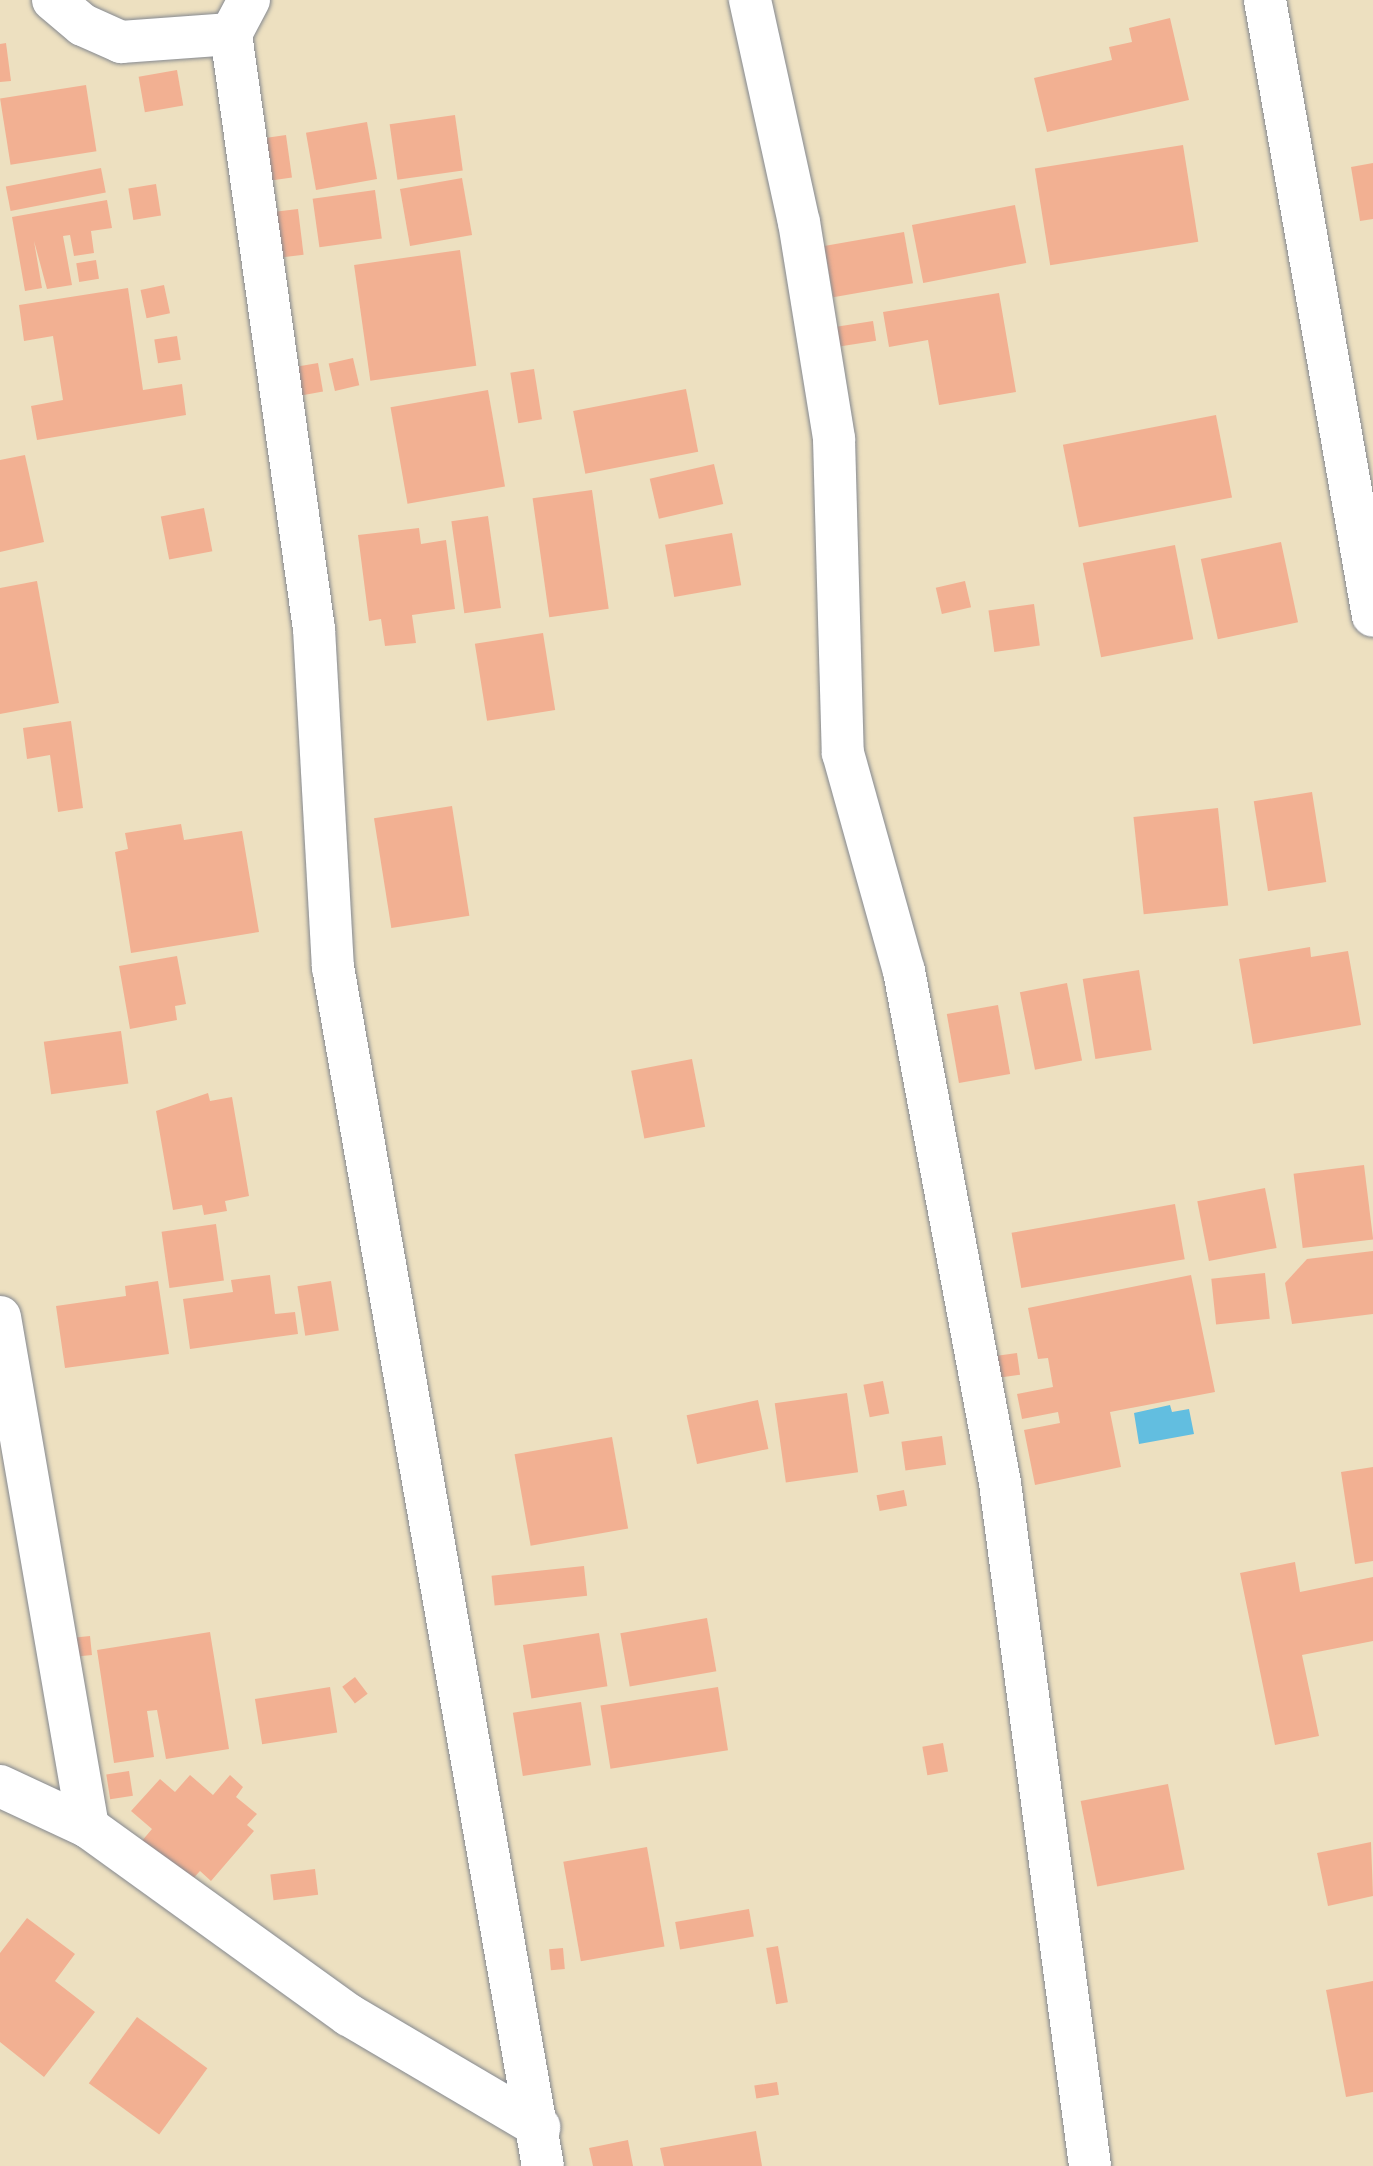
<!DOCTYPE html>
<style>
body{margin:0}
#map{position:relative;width:1373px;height:2166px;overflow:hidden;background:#ede0c0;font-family:"IM FELL DW Pica",serif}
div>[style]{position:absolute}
.water>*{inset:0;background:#62bee0}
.building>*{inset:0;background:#f2b092;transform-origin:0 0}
.roads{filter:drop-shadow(0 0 2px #84888f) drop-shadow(0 0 2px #84888f)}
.minor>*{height:42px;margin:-21px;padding:0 21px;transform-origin:21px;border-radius:21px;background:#fff}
span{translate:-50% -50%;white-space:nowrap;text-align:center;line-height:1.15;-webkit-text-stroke:10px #f7f3e8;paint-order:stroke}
</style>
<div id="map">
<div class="water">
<div style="clip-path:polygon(1170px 1405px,1172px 1412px,1189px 1409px,1194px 1434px,1139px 1444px,1134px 1413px)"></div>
</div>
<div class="building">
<div style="clip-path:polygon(1170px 18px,1189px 100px,1047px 132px,1034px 78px,1112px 60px,1109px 47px,1132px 42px,1129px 28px)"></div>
<div style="clip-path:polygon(6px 43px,11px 81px,0 82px,0 44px)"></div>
<div style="left:177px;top:70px;width:36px;height:39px;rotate:80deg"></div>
<div style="left:86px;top:85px;width:67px;height:87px;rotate:81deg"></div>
<div style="left:455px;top:115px;width:56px;height:66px;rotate:82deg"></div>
<div style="left:367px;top:122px;width:58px;height:62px;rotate:80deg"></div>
<div style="left:286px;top:135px;width:43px;height:21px;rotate:82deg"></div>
<div style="left:1183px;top:145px;width:98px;height:150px;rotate:81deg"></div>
<div style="clip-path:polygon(1373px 163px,1373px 219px,1360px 221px,1351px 167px)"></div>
<div style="left:101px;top:168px;width:25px;height:97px;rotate:79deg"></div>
<div style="left:462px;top:178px;width:58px;height:63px;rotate:80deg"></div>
<div style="left:156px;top:184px;width:32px;height:28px;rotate:81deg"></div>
<div style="left:375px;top:190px;width:49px;height:63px;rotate:82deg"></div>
<div style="clip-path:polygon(107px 200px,112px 228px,91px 231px,94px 253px,74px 256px,70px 235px,63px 236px,72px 285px,47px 289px,34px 241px,42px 288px,25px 291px,12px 217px)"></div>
<div style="left:1015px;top:205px;width:59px;height:105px;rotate:79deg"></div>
<div style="left:298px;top:209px;width:46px;height:23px;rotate:83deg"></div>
<div style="left:904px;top:232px;width:52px;height:81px;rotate:80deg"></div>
<div style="left:460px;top:250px;width:117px;height:107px;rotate:82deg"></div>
<div style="left:96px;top:260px;width:19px;height:20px;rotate:81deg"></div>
<div style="left:164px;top:285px;width:29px;height:24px;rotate:78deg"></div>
<div style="clip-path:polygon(128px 288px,143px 390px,182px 384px,186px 415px,37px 440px,31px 406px,63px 400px,53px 336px,24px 341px,19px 305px)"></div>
<div style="clip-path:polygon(999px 293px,1016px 392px,939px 405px,928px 340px,889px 347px,883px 312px)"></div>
<div style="left:873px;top:321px;width:20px;height:37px;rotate:81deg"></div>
<div style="left:177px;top:336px;width:24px;height:23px;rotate:81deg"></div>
<div style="left:353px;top:358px;width:28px;height:25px;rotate:77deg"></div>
<div style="left:318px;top:363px;width:29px;height:25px;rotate:80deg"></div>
<div style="left:534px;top:369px;width:51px;height:24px;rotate:81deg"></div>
<div style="left:686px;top:389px;width:64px;height:115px;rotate:79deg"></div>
<div style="left:488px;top:390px;width:98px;height:99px;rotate:80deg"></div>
<div style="left:1216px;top:415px;width:84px;height:156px;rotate:79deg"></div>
<div style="clip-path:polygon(25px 455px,44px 542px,0 552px,0 460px)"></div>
<div style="left:714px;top:464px;width:41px;height:66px;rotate:77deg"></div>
<div style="left:592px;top:490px;width:120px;height:60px;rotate:82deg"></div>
<div style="left:204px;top:508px;width:44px;height:44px;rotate:79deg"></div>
<div style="left:488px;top:516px;width:93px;height:37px;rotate:82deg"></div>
<div style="clip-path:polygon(419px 528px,421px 544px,446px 540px,455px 609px,412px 615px,416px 643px,385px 646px,381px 619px,369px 621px,358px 535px)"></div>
<div style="left:732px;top:533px;width:53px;height:68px;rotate:80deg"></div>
<div style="left:1281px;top:542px;width:82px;height:82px;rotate:78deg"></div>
<div style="left:1175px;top:545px;width:96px;height:94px;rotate:79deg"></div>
<div style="clip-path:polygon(37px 581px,59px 703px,0 714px,0 588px)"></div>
<div style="left:965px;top:581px;width:27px;height:30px;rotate:77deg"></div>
<div style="left:1034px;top:604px;width:42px;height:46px;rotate:82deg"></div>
<div style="left:543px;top:633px;width:78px;height:69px;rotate:81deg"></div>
<div style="clip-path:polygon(71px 721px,83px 808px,58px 812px,50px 755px,27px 759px,23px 728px)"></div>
<div style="left:1312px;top:792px;width:91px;height:59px;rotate:81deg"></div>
<div style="left:452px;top:806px;width:111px;height:79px;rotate:81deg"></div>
<div style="left:1218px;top:808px;width:98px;height:85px;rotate:84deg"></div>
<div style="clip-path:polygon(181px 824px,184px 840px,242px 831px,259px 932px,131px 953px,115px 852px,128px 849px,125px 833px)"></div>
<div style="clip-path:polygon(1310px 947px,1311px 957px,1348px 951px,1361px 1025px,1253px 1044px,1239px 959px)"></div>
<div style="clip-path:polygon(177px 956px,186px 1004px,175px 1006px,177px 1020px,130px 1029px,119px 966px)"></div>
<div style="left:1139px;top:970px;width:81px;height:57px;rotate:81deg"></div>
<div style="left:1067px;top:983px;width:79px;height:48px;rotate:79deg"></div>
<div style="left:998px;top:1005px;width:70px;height:52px;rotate:80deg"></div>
<div style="left:121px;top:1031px;width:53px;height:78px;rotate:82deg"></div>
<div style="left:692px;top:1059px;width:69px;height:62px;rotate:79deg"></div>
<div style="clip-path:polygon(208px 1093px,210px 1101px,232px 1097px,249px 1196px,225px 1201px,227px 1211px,204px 1215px,202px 1205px,173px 1210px,156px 1111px)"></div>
<div style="left:1364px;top:1165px;width:75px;height:71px;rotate:83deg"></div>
<div style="left:1265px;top:1188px;width:61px;height:69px;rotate:79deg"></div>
<div style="left:1175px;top:1204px;width:56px;height:166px;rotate:80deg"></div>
<div style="left:216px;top:1224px;width:57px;height:55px;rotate:82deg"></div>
<div style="clip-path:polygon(1373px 1251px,1373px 1314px,1292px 1324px,1285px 1283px,1307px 1259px)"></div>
<div style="left:1265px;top:1273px;width:46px;height:54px;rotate:84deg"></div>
<div style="clip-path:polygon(270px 1275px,275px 1314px,295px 1312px,298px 1334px,190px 1349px,183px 1299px,233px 1292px,231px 1280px)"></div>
<div style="clip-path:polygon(1191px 1275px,1215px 1392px,1110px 1412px,1121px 1467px,1035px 1485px,1024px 1430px,1060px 1423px,1058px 1412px,1022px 1419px,1017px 1394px,1053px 1387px,1048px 1358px,1038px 1359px,1028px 1308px)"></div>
<div style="clip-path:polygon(158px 1281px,169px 1354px,65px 1368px,56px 1306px,126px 1296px,125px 1286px)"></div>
<div style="left:331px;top:1281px;width:50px;height:34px;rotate:81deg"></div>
<div style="left:1017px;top:1353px;width:22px;height:20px;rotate:82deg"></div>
<div style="left:883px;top:1381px;width:33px;height:20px;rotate:79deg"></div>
<div style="left:847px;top:1393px;width:80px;height:73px;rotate:82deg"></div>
<div style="left:758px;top:1400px;width:50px;height:73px;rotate:78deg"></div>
<div style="left:942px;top:1436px;width:29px;height:41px;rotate:82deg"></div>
<div style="left:612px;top:1437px;width:93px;height:99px;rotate:80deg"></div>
<div style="clip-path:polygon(1373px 1467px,1373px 1561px,1355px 1564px,1341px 1472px)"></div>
<div style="left:904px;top:1490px;width:16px;height:28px;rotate:79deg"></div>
<div style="clip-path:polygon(1295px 1562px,1300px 1592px,1373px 1577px,1373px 1641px,1302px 1655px,1319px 1736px,1275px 1745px,1240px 1573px)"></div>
<div style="left:584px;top:1566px;width:30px;height:93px;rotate:84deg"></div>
<div style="left:707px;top:1618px;width:54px;height:88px;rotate:80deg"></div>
<div style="clip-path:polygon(210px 1632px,229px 1749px,166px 1759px,157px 1710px,147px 1711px,154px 1757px,114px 1763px,97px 1650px)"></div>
<div style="left:599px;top:1633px;width:54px;height:77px;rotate:81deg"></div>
<div style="left:90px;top:1636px;width:19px;height:22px;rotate:84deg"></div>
<div style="left:355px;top:1677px;width:21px;height:16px;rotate:53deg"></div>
<div style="left:330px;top:1687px;width:46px;height:76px;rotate:81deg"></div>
<div style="left:718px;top:1687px;width:64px;height:119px;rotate:81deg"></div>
<div style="left:581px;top:1702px;width:64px;height:69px;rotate:81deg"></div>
<div style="left:943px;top:1743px;width:29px;height:21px;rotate:80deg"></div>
<div style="left:129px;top:1771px;width:25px;height:23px;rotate:81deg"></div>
<div style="clip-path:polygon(190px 1775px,213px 1795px,230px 1775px,243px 1787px,236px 1797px,257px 1814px,247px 1825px,254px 1831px,211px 1881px,200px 1871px,188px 1884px,141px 1842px,152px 1829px,131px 1811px,160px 1779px,175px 1792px)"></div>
<div style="left:1168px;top:1784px;width:87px;height:89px;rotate:79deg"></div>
<div style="clip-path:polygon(1371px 1842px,1373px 1896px,1328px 1906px,1317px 1853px)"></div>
<div style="left:647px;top:1847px;width:101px;height:85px;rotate:80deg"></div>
<div style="left:315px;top:1869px;width:26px;height:45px;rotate:83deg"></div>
<div style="left:749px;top:1909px;width:28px;height:75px;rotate:80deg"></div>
<div style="clip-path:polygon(27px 1918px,75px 1954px,55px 1981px,95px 2012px,44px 2077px,0 2042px,0 1953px)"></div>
<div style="left:778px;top:1946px;width:57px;height:12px;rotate:80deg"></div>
<div style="left:563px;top:1948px;width:21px;height:14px;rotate:85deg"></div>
<div style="clip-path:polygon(1373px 1981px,1373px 2092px,1346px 2097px,1326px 1990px)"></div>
<div style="left:137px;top:2017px;width:87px;height:82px;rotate:36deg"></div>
<div style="left:777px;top:2082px;width:13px;height:23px;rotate:81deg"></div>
<div style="clip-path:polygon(756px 2131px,762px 2166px,664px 2166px,660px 2148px)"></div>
<div style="clip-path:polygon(628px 2140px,633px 2166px,593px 2166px,589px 2148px)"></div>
</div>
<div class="roads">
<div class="minor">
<div style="left:53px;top:0;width:39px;rotate:40deg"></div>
<div style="left:83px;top:25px;width:42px;rotate:24.1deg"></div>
<div style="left:121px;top:42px;width:110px;rotate:-4.2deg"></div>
<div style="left:249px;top:0;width:38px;rotate:118deg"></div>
<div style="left:231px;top:34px;width:601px;rotate:82.06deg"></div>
<div style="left:314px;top:629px;width:339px;rotate:86.8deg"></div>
<div style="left:333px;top:967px;width:1217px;rotate:80.07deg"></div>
<div style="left:750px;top:0;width:227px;rotate:77.6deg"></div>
<div style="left:799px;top:222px;width:220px;rotate:80.8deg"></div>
<div style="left:834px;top:439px;width:314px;rotate:88.4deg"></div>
<div style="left:843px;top:753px;width:226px;rotate:74.4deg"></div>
<div style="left:904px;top:971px;width:521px;rotate:79.38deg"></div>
<div style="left:1000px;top:1483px;width:689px;rotate:82.49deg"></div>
<div style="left:1265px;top:0;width:625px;rotate:80.06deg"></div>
<div style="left:0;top:1317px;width:518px;rotate:80.21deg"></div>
<div style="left:0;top:1786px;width:97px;rotate:25deg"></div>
<div style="left:88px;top:1827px;width:322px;rotate:35.8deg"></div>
<div style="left:349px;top:2015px;width:221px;rotate:30.5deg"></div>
</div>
</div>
</div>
